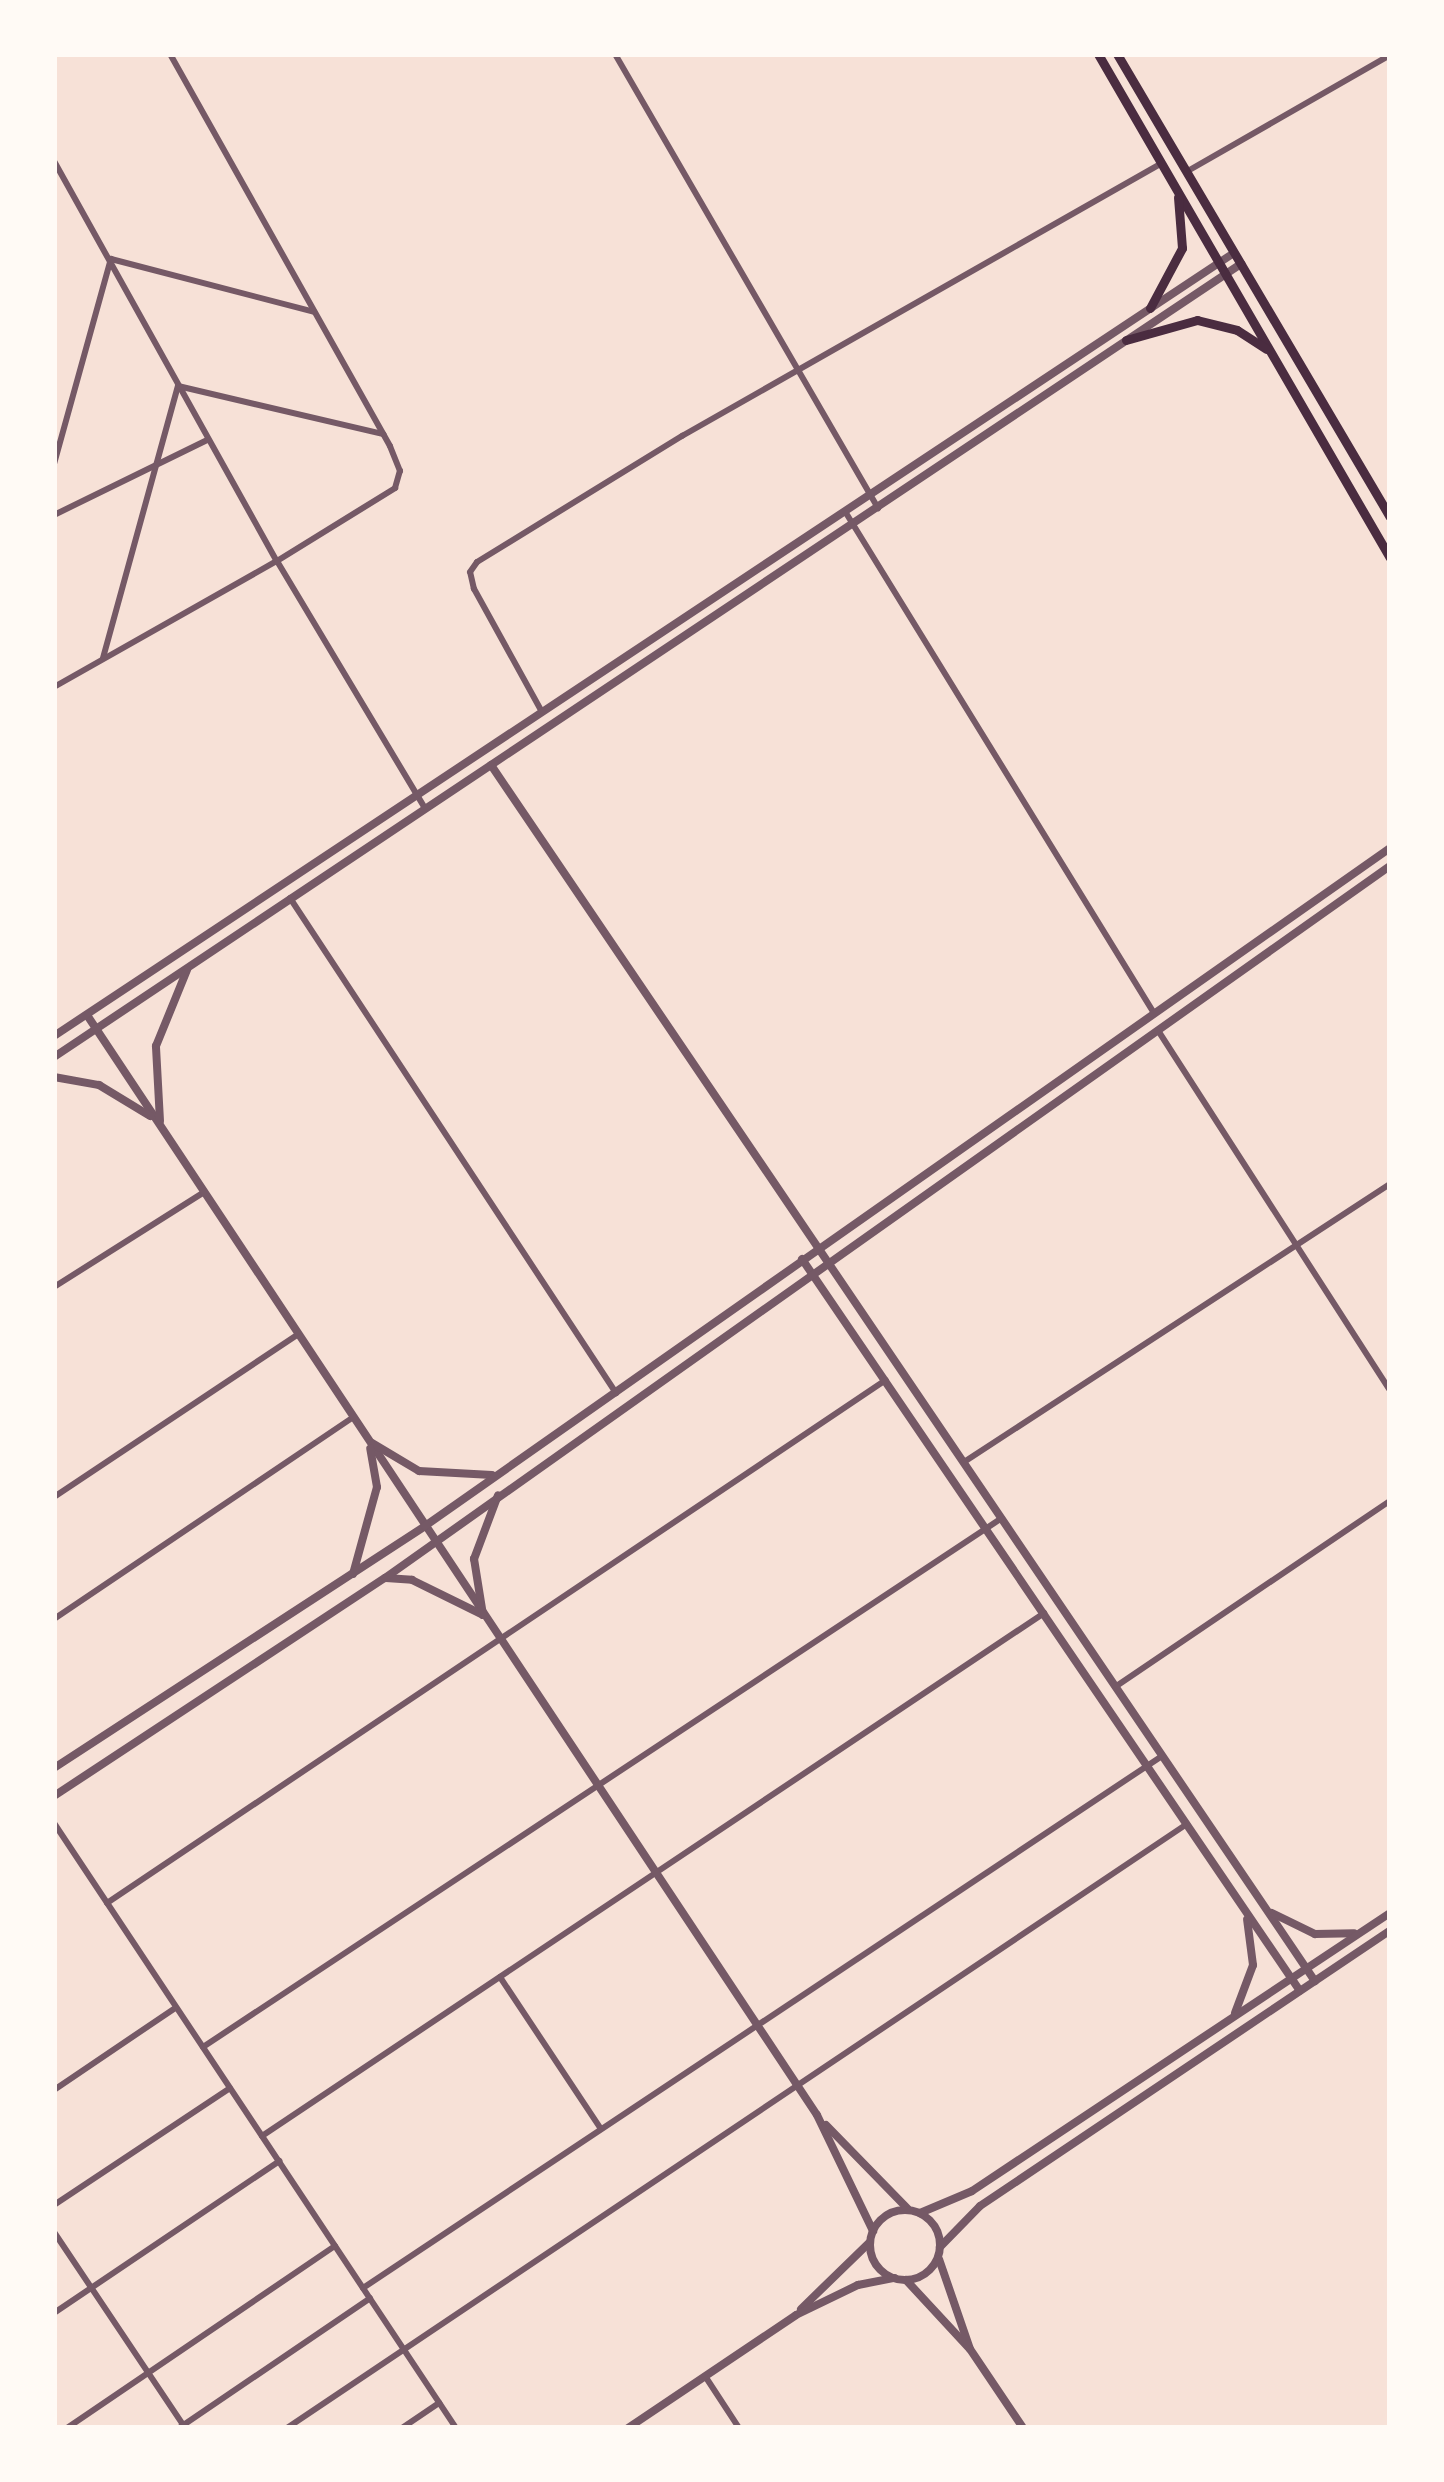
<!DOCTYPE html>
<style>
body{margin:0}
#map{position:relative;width:1444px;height:2482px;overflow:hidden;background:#f7e1d7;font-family:"IBM Plex Sans",sans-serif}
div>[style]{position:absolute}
.minor>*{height:6px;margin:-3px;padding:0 3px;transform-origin:3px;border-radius:3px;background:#755966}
.tertiary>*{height:8px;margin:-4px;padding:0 4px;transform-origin:4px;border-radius:4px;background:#755966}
.tertiary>.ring{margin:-4px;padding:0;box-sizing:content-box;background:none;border:8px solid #755966;border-radius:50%}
.secondary>*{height:9px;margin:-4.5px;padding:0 4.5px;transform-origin:4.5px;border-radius:4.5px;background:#4a2c40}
span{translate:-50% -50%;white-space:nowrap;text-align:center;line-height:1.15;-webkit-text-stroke:12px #fffaf5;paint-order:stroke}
.frame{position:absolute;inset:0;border:57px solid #fffaf5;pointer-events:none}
</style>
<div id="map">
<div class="minor">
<div style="left:615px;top:54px;width:525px;rotate:59.92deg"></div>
<div style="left:54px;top:161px;width:458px;rotate:60.9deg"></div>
<div style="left:277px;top:561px;width:139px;rotate:-31.7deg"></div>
<div style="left:395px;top:488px;width:18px;rotate:-74deg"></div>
<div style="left:400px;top:471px;width:27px;rotate:-112deg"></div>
<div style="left:390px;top:446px;width:450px;rotate:-119.3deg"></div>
<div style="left:1186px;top:172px;width:235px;rotate:-29.8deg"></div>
<div style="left:54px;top:464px;width:213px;rotate:-74.5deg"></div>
<div style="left:111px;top:259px;width:210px;rotate:14.6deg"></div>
<div style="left:846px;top:513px;width:587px;rotate:58.37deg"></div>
<div style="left:54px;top:515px;width:170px;rotate:-26.1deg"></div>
<div style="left:103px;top:658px;width:282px;rotate:-74.6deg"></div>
<div style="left:178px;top:386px;width:211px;rotate:13.2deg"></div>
<div style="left:54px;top:687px;width:256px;rotate:-29.5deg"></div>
<div style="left:277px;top:561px;width:288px;rotate:59.1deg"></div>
<div style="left:542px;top:712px;width:141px;rotate:-118.9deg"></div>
<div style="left:474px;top:589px;width:17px;rotate:-103deg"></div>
<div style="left:470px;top:572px;width:12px;rotate:-55deg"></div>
<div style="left:477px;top:562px;width:241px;rotate:-31.6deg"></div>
<div style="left:682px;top:436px;width:552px;rotate:-29.63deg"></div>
<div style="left:290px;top:898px;width:593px;rotate:56.63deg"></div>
<div style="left:1159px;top:1032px;width:427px;rotate:57.2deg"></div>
<div style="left:54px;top:1287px;width:178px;rotate:-32.3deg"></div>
<div style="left:964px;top:1462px;width:509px;rotate:-33.13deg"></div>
<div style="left:54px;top:1497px;width:293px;rotate:-33.7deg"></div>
<div style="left:54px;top:1619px;width:361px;rotate:-34deg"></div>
<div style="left:1115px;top:1687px;width:332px;rotate:-34.1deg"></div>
<div style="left:54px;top:1823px;width:726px;rotate:56.4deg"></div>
<div style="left:107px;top:1903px;width:938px;rotate:-33.88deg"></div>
<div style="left:500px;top:1977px;width:182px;rotate:56.4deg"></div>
<div style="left:203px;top:2047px;width:958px;rotate:-33.51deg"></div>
<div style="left:54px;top:2090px;width:146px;rotate:-34.1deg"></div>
<div style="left:262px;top:2136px;width:941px;rotate:-33.77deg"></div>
<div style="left:54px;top:2205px;width:211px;rotate:-33.6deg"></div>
<div style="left:54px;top:2232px;width:236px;rotate:56.2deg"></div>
<div style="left:363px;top:2288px;width:960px;rotate:-33.66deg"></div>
<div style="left:54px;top:2313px;width:272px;rotate:-34deg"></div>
<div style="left:705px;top:2376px;width:62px;rotate:56.8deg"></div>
<div style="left:67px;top:2428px;width:324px;rotate:-34.2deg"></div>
<div style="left:179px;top:2428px;width:231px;rotate:-34.2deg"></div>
<div style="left:287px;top:2428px;width:1084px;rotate:-33.87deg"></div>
<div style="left:402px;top:2428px;width:45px;rotate:-34deg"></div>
</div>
<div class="tertiary">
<div style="left:491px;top:765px;width:1469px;rotate:55.88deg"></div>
<div style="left:87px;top:1015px;width:1320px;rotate:56.43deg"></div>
<div style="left:817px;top:2115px;width:129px;rotate:64.2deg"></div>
<div style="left:54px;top:1036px;width:1416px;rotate:-33.57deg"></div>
<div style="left:54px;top:1057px;width:1428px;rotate:-33.75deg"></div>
<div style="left:54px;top:1077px;width:46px;rotate:10.1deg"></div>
<div style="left:99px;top:1085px;width:60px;rotate:31.3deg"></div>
<div style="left:160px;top:1121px;width:75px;rotate:-93.1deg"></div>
<div style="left:156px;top:1046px;width:82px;rotate:-67.8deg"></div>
<div style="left:802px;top:1259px;width:885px;rotate:55.77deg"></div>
<div style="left:372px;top:1443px;width:55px;rotate:30.8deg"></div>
<div style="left:419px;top:1471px;width:73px;rotate:3.1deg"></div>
<div style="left:353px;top:1574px;width:90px;rotate:-74.6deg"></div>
<div style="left:377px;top:1487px;width:39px;rotate:-100deg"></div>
<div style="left:386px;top:1578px;width:26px;rotate:4deg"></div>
<div style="left:412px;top:1580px;width:79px;rotate:26.2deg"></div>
<div style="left:483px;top:1615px;width:57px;rotate:-99.1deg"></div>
<div style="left:474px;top:1559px;width:68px;rotate:-69.4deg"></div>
<div style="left:54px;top:1768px;width:443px;rotate:-33.1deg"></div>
<div style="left:425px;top:1526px;width:1179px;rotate:-35.09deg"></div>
<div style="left:54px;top:1796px;width:396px;rotate:-33.4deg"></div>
<div style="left:385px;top:1578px;width:1232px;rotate:-35.32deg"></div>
<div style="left:1272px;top:1913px;width:48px;rotate:26deg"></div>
<div style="left:1315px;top:1934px;width:39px;rotate:-1deg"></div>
<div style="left:1235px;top:2013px;width:51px;rotate:-69.4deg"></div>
<div style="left:1253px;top:1965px;width:46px;rotate:-97.4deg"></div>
<div style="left:826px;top:2125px;width:117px;rotate:45.7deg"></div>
<div class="ring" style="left:870px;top:2210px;width:62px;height:62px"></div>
<div style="left:920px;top:2213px;width:56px;rotate:-22.9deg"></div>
<div style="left:972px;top:2191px;width:502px;rotate:-33.63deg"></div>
<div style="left:940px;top:2247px;width:57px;rotate:-45.7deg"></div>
<div style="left:980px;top:2206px;width:494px;rotate:-33.9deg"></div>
<div style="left:939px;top:2259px;width:95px;rotate:71deg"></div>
<div style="left:970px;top:2349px;width:95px;rotate:56.1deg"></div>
<div style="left:906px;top:2280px;width:93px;rotate:47.2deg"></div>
<div style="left:801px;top:2309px;width:96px;rotate:-44.2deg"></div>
<div style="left:628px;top:2428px;width:202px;rotate:-33.9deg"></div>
<div style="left:796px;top:2315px;width:69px;rotate:-25.8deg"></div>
<div style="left:858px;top:2285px;width:37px;rotate:-11deg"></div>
</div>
<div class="secondary">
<div style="left:1098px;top:54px;width:582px;rotate:59.91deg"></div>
<div style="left:1117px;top:54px;width:537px;rotate:59.48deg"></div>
<div style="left:1150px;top:308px;width:68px;rotate:-61.9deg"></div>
<div style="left:1182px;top:248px;width:51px;rotate:-94.5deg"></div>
<div style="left:1126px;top:340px;width:74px;rotate:-15.7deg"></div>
<div style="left:1197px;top:320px;width:41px;rotate:14deg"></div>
<div style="left:1237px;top:330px;width:35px;rotate:33deg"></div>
</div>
<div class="frame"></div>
</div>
